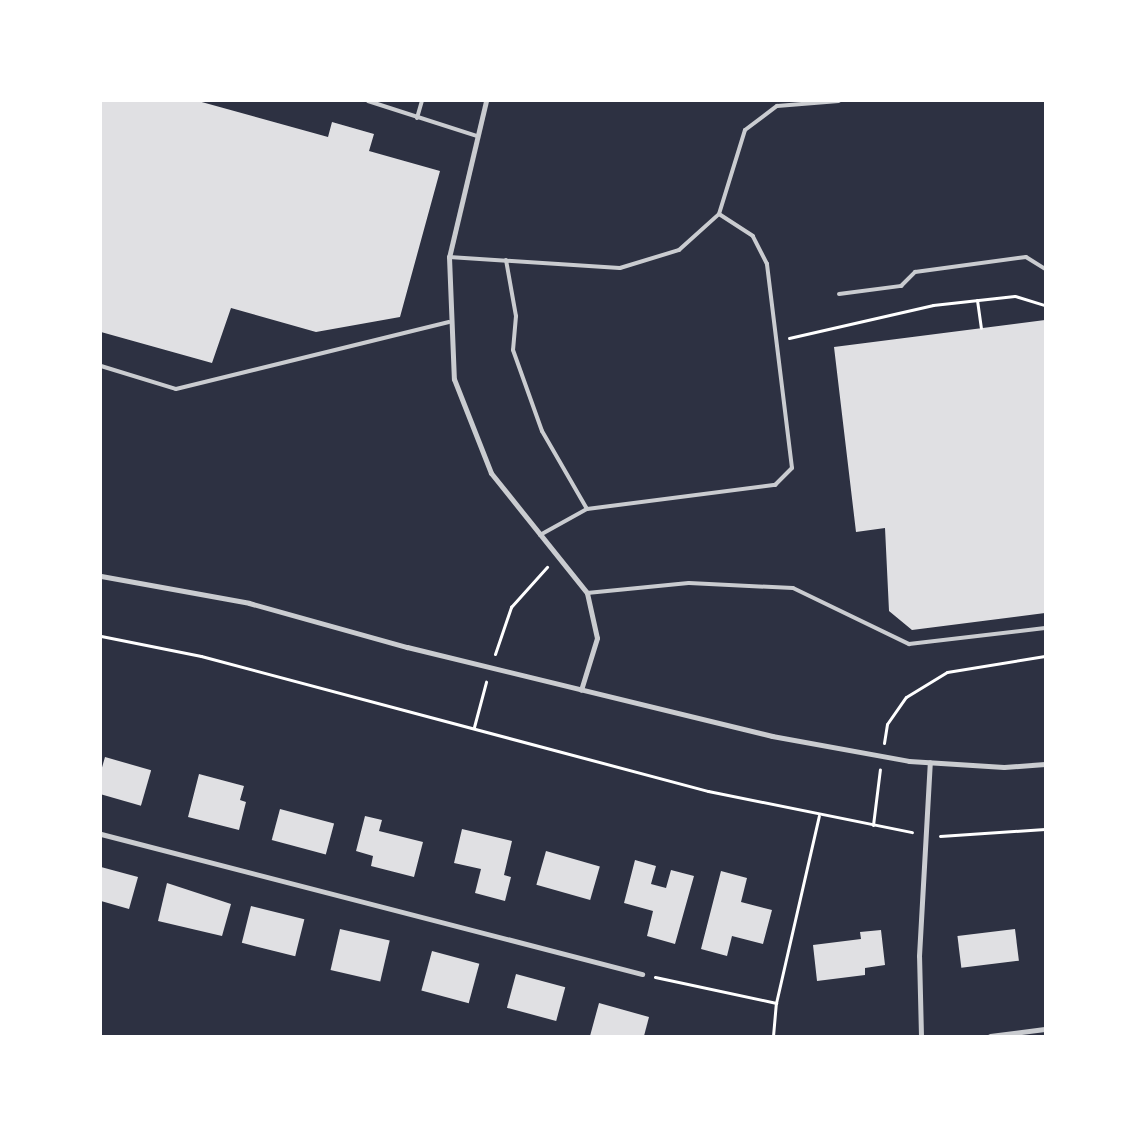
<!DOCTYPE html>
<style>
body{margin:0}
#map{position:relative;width:1146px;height:1137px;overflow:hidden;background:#2d3142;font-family:"Noto Sans",sans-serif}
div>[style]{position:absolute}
.building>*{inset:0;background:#e0e0e3;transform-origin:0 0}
.path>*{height:3px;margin:-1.5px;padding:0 1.5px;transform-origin:1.5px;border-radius:1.5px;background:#fff}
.service>*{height:4px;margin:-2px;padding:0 2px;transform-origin:2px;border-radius:2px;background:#caccd0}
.minor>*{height:5px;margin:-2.5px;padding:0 2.5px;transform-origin:2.5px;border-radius:2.5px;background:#caccd0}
span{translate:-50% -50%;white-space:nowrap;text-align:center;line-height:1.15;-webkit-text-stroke:5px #fff;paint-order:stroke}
.frame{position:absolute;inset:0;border:102px solid #fff;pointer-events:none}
</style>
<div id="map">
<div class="building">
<div style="clip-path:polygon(101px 101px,198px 101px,328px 137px,332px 122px,374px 134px,369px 151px,440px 171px,400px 317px,316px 332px,231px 308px,212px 363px,101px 332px)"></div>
<div style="clip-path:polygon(1045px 320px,1045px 613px,912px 630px,889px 611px,885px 528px,856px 532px,834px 347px)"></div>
<div style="left:105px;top:757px;width:48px;height:37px;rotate:16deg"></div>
<div style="clip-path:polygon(199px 774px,244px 786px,240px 800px,246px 802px,239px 830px,188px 817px)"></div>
<div style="left:280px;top:809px;width:56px;height:32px;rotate:15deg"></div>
<div style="clip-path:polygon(365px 816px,382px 820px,379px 831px,423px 842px,414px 877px,371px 866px,373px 856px,356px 851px)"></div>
<div style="clip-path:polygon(462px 829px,512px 841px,504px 875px,511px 877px,505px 901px,475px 893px,481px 869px,454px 863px)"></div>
<div style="left:546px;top:851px;width:56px;height:35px;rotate:16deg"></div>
<div style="clip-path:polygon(635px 860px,656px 866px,651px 884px,666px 888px,671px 870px,694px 876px,675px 944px,647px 936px,653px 911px,624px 903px)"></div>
<div style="clip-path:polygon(101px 867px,138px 877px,129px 909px,101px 901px)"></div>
<div style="clip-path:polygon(721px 871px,747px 878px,741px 902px,772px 910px,763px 944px,732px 936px,727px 956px,701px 949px)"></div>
<div style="clip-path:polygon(167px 883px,231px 904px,222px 936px,158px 921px)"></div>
<div style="left:251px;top:906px;width:55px;height:38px;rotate:14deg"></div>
<div style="left:340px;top:929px;width:51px;height:42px;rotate:13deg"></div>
<div style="left:1015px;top:929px;width:32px;height:58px;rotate:83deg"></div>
<div style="clip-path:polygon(881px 930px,885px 965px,865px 968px,865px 975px,817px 981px,813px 945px,861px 939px,860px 932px)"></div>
<div style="left:432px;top:951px;width:49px;height:41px;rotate:15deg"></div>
<div style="left:516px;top:974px;width:51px;height:35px;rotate:15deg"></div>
<div style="clip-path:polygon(599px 1003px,649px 1017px,644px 1036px,590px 1036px)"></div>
</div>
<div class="path">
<div style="left:977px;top:300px;width:28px;rotate:82deg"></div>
<div style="left:789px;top:338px;width:148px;rotate:-12.9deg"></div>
<div style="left:933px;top:305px;width:82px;rotate:-6.3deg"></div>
<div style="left:1015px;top:296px;width:31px;rotate:17deg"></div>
<div style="left:101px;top:636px;width:102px;rotate:11.3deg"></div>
<div style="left:201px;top:656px;width:525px;rotate:14.91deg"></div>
<div style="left:708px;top:791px;width:208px;rotate:11.4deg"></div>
<div style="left:495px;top:654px;width:50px;rotate:-71.2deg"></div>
<div style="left:511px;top:607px;width:54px;rotate:-48deg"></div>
<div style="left:474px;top:727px;width:47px;rotate:-75.1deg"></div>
<div style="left:884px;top:743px;width:19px;rotate:-81deg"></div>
<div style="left:887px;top:724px;width:33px;rotate:-55deg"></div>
<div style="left:906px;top:697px;width:48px;rotate:-31.4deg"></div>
<div style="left:947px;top:672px;width:99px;rotate:-9.3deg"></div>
<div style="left:873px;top:825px;width:56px;rotate:-82.9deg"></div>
<div style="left:940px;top:836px;width:105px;rotate:-3.8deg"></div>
<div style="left:655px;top:977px;width:124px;rotate:12.1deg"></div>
<div style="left:773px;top:1036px;width:33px;rotate:-85deg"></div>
<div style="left:776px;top:1003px;width:192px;rotate:-77.1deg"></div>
</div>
<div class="service">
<div style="left:368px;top:101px;width:114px;rotate:17.8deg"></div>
<div style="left:417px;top:118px;width:18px;rotate:-74deg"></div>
<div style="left:449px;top:257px;width:171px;rotate:3.7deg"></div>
<div style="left:620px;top:268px;width:62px;rotate:-17deg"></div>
<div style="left:679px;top:250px;width:54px;rotate:-42deg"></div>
<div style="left:719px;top:214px;width:88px;rotate:-72.8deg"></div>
<div style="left:745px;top:130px;width:40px;rotate:-37deg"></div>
<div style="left:777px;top:106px;width:62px;rotate:-4.6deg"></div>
<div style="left:506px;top:260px;width:57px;rotate:79.9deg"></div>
<div style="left:516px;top:316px;width:34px;rotate:95deg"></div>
<div style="left:513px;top:350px;width:86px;rotate:70.3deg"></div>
<div style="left:542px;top:431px;width:90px;rotate:60deg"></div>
<div style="left:839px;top:294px;width:63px;rotate:-7.4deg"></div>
<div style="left:901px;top:286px;width:20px;rotate:-45deg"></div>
<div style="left:915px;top:272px;width:112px;rotate:-7.7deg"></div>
<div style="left:1026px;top:257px;width:22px;rotate:32deg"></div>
<div style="left:101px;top:366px;width:78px;rotate:17deg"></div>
<div style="left:176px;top:389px;width:281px;rotate:-13.8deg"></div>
<div style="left:540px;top:535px;width:54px;rotate:-29deg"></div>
<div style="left:587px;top:509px;width:190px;rotate:-7.3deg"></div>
<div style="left:775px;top:485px;width:24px;rotate:-45deg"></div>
<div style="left:792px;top:468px;width:206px;rotate:-97deg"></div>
<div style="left:767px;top:264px;width:31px;rotate:-117deg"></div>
<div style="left:753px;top:236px;width:40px;rotate:-147.1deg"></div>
<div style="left:587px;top:593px;width:102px;rotate:-5.6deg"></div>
<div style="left:689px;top:583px;width:104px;rotate:2.8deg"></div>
<div style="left:793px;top:588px;width:129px;rotate:25.8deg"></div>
<div style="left:909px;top:644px;width:137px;rotate:-6.7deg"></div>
</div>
<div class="minor">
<div style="left:486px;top:101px;width:160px;rotate:103.3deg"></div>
<div style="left:449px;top:257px;width:122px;rotate:87.7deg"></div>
<div style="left:454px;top:379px;width:101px;rotate:68.5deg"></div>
<div style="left:491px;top:473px;width:154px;rotate:51.3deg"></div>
<div style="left:587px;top:593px;width:46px;rotate:77.5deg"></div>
<div style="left:597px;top:638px;width:54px;rotate:107.1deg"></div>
<div style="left:101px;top:576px;width:150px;rotate:10.3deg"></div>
<div style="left:249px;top:603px;width:164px;rotate:15.6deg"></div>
<div style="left:407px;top:647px;width:376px;rotate:13.7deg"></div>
<div style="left:772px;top:736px;width:139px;rotate:10.3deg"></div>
<div style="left:909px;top:761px;width:95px;rotate:3.6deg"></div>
<div style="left:1004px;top:767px;width:41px;rotate:-4.2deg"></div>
<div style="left:101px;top:834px;width:559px;rotate:14.51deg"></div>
<div style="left:921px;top:1036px;width:80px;rotate:-91.4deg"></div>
<div style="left:919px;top:956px;width:194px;rotate:-86.8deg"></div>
<div style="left:990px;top:1036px;width:55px;rotate:-7.3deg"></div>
</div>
<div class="frame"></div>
</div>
